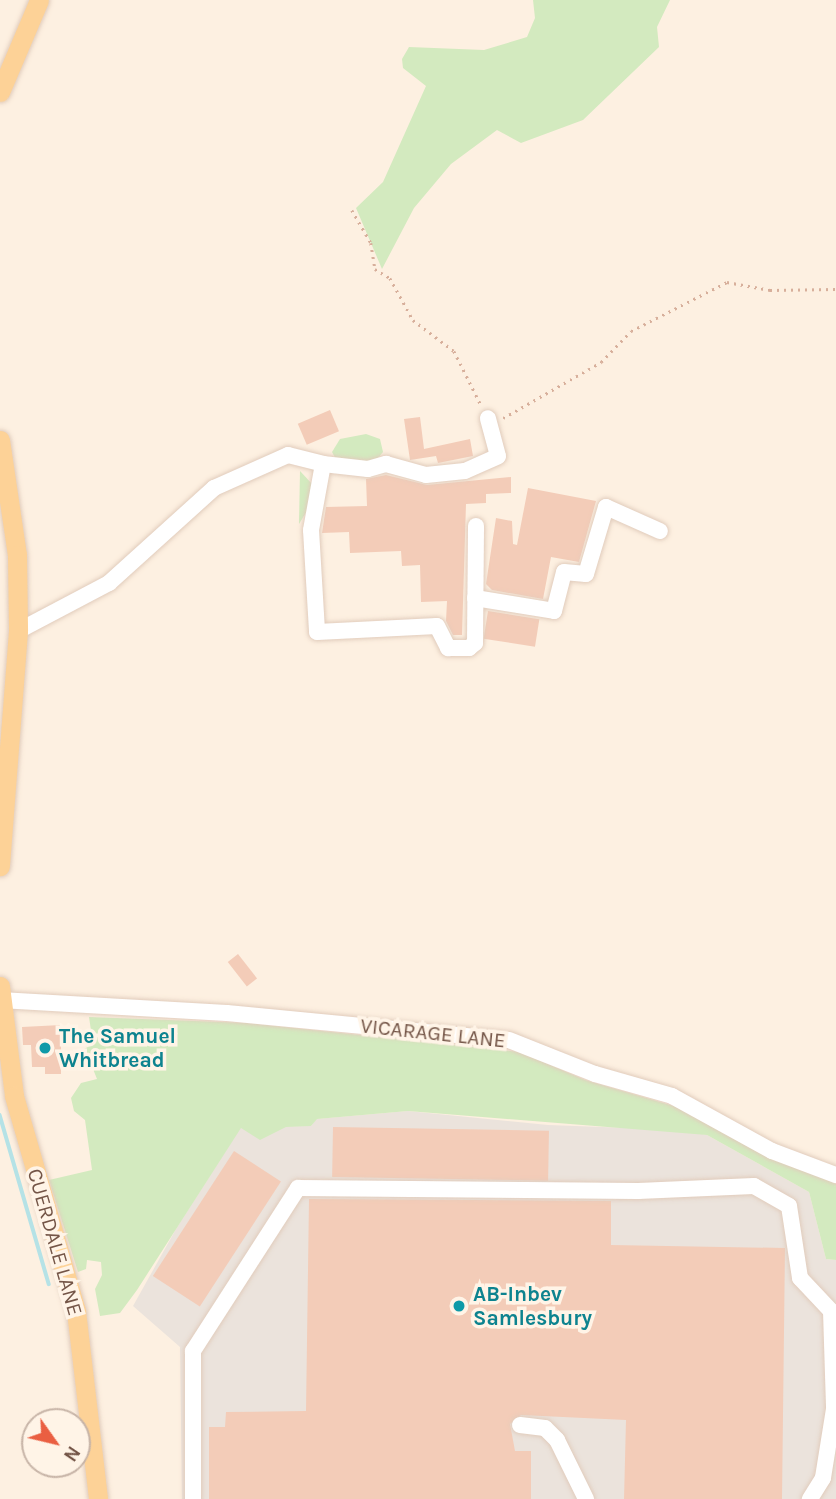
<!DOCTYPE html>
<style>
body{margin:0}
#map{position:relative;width:836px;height:1499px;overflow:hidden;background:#fdf0e1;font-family:Karla,sans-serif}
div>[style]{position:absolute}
.industrial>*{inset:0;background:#ebe3dc}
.green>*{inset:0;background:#d3eabf}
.stream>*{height:3.5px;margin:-1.75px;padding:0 1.75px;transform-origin:1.75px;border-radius:1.75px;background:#b5e2e6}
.building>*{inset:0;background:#f3ccb8;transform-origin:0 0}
.path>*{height:2.5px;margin-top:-1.25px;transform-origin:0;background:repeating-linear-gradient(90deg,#d7af9b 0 2px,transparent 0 7px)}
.roads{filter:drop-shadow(0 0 2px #e1ccbc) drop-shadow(0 0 2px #e1ccbc)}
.minor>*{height:16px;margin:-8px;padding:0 8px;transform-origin:8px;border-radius:8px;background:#fff}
.major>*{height:19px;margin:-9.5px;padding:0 9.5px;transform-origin:9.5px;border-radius:9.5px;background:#fdd297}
.dots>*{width:19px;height:19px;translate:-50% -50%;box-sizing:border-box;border:4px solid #fff4e7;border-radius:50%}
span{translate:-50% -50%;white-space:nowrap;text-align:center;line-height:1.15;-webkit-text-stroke:7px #fff4e7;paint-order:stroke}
.street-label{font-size:21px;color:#745547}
.culture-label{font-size:21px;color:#0d838f;font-weight:700}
.left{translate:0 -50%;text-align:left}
.north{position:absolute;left:21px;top:1408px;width:70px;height:70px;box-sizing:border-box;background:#fff4e7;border:2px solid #c7b4a7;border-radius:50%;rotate:124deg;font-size:19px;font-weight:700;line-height:28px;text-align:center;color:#745547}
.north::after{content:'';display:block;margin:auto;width:24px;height:32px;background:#ea5f42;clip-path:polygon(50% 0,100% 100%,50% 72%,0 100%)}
</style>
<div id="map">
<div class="industrial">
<div style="clip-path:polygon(408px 1111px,548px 1125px,684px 1130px,707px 1135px,809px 1192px,826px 1259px,836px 1260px,836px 1499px,182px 1499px,180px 1347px,133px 1306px,176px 1229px,241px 1127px,311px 1126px,316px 1119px)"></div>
</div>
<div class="green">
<div style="clip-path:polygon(533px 0,670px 0,657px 27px,659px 47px,583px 120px,521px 143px,497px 130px,451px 164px,414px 208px,382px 269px,356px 208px,383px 182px,426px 86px,403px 68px,402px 59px,409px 47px,484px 50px,527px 37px,535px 18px)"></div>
<div style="clip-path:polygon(366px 434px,380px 439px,383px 452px,374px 463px,339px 465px,332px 452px,340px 439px)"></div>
<div style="clip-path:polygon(300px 471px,314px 486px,310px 506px,299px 524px)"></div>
<div style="clip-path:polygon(89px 1017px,248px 1023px,520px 1052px,585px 1080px,677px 1107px,836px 1184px,836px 1260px,826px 1259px,809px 1192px,707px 1135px,408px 1111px,317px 1119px,311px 1126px,286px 1127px,260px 1140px,241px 1128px,137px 1290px,120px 1313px,100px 1316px,95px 1289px,102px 1275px,101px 1262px,87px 1260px,86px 1269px,78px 1272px,49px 1180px,92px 1170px,85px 1120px,74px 1111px,71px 1098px,81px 1083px,97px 1079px,91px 1064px,77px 1053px,93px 1044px)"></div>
</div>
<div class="stream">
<div style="left:0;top:1115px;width:176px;rotate:73.8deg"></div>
</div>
<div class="building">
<div style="left:330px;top:410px;width:23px;height:35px;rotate:67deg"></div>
<div style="clip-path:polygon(420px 417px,424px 449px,470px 439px,473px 456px,438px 463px,436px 456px,410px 460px,404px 419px)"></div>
<div style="clip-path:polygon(386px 475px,427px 485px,511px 477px,511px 493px,486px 494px,486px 503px,466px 504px,462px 635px,453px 635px,446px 621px,447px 601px,421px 602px,420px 565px,402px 566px,401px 551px,350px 553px,349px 532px,322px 533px,326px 507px,367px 506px,366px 479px)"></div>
<div style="clip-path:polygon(528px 488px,596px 501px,579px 562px,551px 557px,543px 599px,492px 590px,486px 584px,496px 518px,512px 521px,513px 544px,517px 545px)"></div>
<div style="left:488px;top:611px;width:52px;height:28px;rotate:9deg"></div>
<div style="left:238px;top:954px;width:31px;height:13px;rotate:52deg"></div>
<div style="clip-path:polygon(61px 1025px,61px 1074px,45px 1074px,45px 1067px,32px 1067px,31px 1045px,23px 1045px,22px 1027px)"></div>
<div style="left:333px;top:1127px;width:216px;height:50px;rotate:1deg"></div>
<div style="left:234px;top:1151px;width:56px;height:149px;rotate:33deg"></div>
<div style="clip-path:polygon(309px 1199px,611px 1201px,611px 1245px,785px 1248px,782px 1499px,624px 1499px,626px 1420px,521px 1415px,510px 1424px,515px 1451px,531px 1451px,531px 1499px,209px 1499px,209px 1427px,225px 1427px,226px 1412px,306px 1411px)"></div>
</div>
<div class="path">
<div style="left:352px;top:210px;width:38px;rotate:60deg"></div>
<div style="left:371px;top:243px;width:26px;rotate:81deg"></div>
<div style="left:375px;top:269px;width:17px;rotate:31deg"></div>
<div style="left:390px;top:278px;width:48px;rotate:61.3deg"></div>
<div style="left:413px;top:320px;width:51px;rotate:37.1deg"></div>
<div style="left:454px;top:351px;width:60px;rotate:63.4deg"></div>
<div style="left:503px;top:418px;width:113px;rotate:-29.7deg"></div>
<div style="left:601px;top:362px;width:43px;rotate:-45.9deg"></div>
<div style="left:631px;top:331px;width:108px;rotate:-27deg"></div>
<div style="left:727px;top:282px;width:44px;rotate:10.5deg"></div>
<div style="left:770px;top:290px;width:66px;rotate:-0.9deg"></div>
</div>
<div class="roads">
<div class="minor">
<div style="left:323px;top:464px;width:45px;rotate:6.3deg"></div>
<div style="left:368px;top:469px;width:19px;rotate:-16deg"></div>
<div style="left:386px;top:464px;width:41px;rotate:15.4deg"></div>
<div style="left:426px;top:475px;width:39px;rotate:-6deg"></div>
<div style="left:465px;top:471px;width:36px;rotate:-24deg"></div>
<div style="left:498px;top:456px;width:39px;rotate:-105deg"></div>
<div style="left:475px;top:598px;width:80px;rotate:9.3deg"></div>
<div style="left:554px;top:611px;width:40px;rotate:-75.6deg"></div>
<div style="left:564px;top:572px;width:22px;rotate:5deg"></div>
<div style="left:586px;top:574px;width:70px;rotate:-73.4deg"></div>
<div style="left:606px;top:507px;width:59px;rotate:24deg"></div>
<div style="left:18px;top:631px;width:103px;rotate:-27.8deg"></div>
<div style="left:109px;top:583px;width:142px;rotate:-42.1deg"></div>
<div style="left:214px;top:488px;width:81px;rotate:-24deg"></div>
<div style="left:288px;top:455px;width:36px;rotate:14deg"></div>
<div style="left:323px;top:464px;width:67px;rotate:100.3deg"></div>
<div style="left:311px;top:530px;width:102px;rotate:86.6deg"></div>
<div style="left:317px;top:632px;width:120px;rotate:-2.9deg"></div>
<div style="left:437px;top:626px;width:25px;rotate:63deg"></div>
<div style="left:448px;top:648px;width:21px"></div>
<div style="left:469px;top:648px;width:8px;rotate:-40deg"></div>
<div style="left:475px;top:643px;width:117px;rotate:-89.5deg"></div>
<div style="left:0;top:1000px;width:227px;rotate:3.3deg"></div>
<div style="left:227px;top:1013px;width:283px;rotate:5.5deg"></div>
<div style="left:509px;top:1040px;width:92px;rotate:21.6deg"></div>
<div style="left:595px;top:1074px;width:80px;rotate:15.9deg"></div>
<div style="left:672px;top:1096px;width:114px;rotate:28.8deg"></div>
<div style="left:772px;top:1151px;width:68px;rotate:20.6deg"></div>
<div style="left:520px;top:1425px;width:25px;rotate:7deg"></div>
<div style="left:545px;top:1428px;width:17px;rotate:45deg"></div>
<div style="left:557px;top:1440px;width:66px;rotate:63.8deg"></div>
<div style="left:193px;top:1499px;width:148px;rotate:-90deg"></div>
<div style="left:193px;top:1351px;width:194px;rotate:-57.2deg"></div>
<div style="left:298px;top:1188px;width:340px;rotate:0.5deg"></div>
<div style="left:638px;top:1191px;width:116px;rotate:-2.5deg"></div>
<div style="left:754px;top:1186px;width:40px;rotate:29.7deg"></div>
<div style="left:789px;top:1206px;width:73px;rotate:81.3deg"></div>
<div style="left:800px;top:1278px;width:45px;rotate:46.8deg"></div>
<div style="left:831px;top:1311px;width:98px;rotate:88.2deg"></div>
<div style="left:834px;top:1409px;width:70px;rotate:99.1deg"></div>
<div style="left:823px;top:1478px;width:25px;rotate:122deg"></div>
</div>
<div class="major">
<div style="left:0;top:92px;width:100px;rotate:-67deg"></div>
<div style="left:0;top:440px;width:116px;rotate:81.6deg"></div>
<div style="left:17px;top:555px;width:76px;rotate:89.2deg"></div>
<div style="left:18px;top:631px;width:236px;rotate:94.4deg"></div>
<div style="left:0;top:986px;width:111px;rotate:82.7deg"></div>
<div style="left:14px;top:1096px;width:224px;rotate:73.9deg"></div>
<div style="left:76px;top:1311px;width:189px;rotate:83.3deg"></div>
</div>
</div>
<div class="dots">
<div style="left:45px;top:1048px;background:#0f9aa8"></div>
<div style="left:459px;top:1306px;background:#0f9aa8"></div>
</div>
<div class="street-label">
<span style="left:433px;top:1033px;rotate:6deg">VICARAGE LANE</span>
<span style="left:55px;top:1242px;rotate:74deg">CUERDALE LANE</span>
</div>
<div class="culture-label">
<span class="left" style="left:59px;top:1048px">The Samuel<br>Whitbread</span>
<span class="left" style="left:473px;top:1306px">AB-Inbev<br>Samlesbury</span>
</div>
<div class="north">N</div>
</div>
